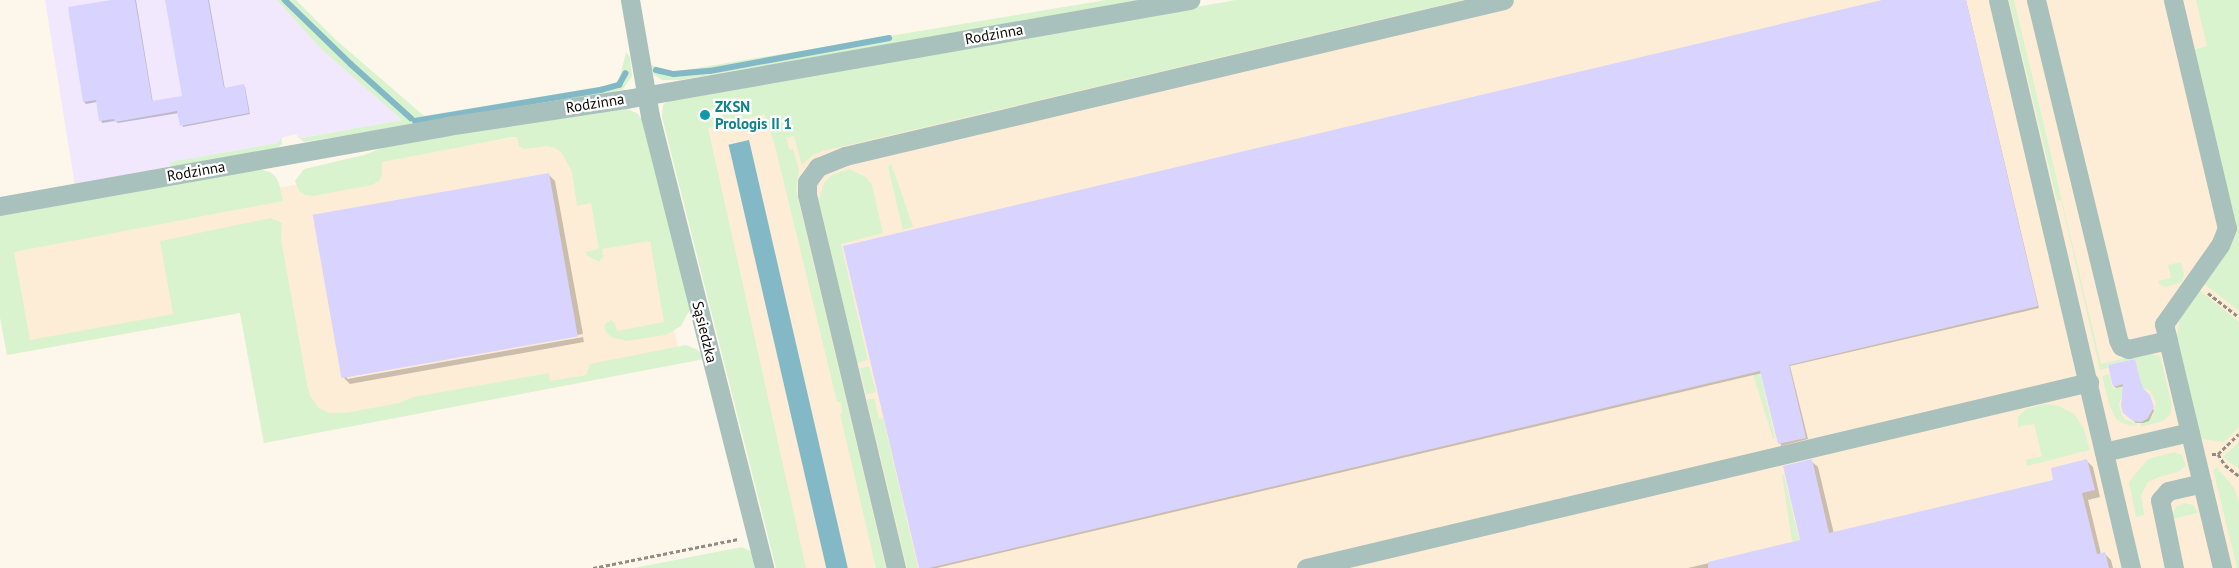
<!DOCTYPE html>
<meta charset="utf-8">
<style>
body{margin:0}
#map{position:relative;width:2239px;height:568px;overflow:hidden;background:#fdf6eb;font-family:"PT Sans",sans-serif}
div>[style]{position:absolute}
.built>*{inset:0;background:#feedd6}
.industrial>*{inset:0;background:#f1e8fe}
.green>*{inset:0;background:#d9f3ce;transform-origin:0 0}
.water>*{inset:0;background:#83b8c6;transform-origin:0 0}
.shadow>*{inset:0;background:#0003}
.stream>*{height:5.5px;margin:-2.75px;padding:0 2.75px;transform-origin:2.75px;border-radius:2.75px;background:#83b8c6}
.building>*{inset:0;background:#d8d4ff;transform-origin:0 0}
.path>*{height:3px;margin-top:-1.5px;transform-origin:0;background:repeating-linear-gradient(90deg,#928d84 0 4px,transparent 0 6.5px)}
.minor>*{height:19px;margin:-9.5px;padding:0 9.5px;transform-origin:9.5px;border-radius:9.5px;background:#a9c1bc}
.dots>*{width:14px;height:14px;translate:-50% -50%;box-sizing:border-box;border:2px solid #fff;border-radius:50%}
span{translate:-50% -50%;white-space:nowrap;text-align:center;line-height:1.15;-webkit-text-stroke:4.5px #fff;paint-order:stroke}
.street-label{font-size:15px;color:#0f0b06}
.culture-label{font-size:15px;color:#0d838f;font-weight:700}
.left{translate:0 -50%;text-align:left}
</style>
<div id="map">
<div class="built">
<div style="clip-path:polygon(1316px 0,2239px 0,2239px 568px,802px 568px,702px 120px,722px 116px,721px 105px)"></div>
<div style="clip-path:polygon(624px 120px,682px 363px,264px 443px,240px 313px,7px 355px,0 317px,0 226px,265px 178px,281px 187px,296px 185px,311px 170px)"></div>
</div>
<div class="industrial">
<div style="clip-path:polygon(45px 0,277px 0,320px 48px,402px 120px,301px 138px,297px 134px,283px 137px,278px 143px,170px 162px,171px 166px,75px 186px)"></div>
</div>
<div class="green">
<div style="clip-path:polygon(277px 0,296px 0,336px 40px,424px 116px,616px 84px,621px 73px,626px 52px,630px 57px,632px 76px,623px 89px,613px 92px,304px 142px,295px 134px,302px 138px,402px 120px,320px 48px)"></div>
<div style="clip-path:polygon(1106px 0,1149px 0,680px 80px,662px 80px,654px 75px,651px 69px,651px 65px,673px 72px)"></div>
<div style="clip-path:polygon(evenodd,1236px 0,1463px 0,823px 151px,813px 155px,802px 165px,794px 136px,786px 138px,790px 150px,793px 149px,799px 170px,796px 190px,886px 568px,876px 568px,840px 414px,842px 413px,841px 402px,837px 402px,775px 146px,764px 114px,708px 128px,806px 568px,776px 568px,662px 117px,663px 105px,672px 98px,1236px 0,721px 108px,722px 116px,702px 120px,700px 112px,721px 108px)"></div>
<div style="clip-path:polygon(2009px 0,2014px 0,2101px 364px,2146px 353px,2160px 356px,2172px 406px,2170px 415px,2163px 421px,2141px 427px,2140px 424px,2153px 416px,2156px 402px,2150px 391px,2141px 387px,2122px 394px,2119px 405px,2122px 415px,2125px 419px,2139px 425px,2130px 426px,2117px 420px,2110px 407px,2102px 376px,2109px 374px,2113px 389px,2141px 382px,2135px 359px,2107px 365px,2108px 368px,2100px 370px,2061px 200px,2057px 201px)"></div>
<div style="clip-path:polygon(2196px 0,2239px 0,2239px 311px,2203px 283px,2237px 233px,2193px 50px,2207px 46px)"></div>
<div style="clip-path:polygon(624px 108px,637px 113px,642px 120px,690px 309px,681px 326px,666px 335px,626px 341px,611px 337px,606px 332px,604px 325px,611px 320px,615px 323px,617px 331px,664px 322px,650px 241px,602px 249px,603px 257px,599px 262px,588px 256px,585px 252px,599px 249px,591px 203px,577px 206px,572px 172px,562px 153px,555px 148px,547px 146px,524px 149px,519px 146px,517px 137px,513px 137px,382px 162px,382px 175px,379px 181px,372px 185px,313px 196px,305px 195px,299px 191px,295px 181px,304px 169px,364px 155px,390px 145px,458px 132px)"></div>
<div style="clip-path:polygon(281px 137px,282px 144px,276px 149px,171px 168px,170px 162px,278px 143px)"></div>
<div style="clip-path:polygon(891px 163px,913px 227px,903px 230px,888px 167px)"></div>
<div style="clip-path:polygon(258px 169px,270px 172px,275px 176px,279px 183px,283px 201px,14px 252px,30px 340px,173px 314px,160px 241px,271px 218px,282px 223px,281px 239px,307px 384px,310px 396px,319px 408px,329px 413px,345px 413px,399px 403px,413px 397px,549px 373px,550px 381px,586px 375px,590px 364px,686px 345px,698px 350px,704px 359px,264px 443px,240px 313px,7px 355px,0 317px,0 216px)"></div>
<div style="clip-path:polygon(849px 169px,866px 177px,872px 185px,883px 233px,841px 244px,868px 360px,857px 363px,819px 200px,824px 183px,832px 175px)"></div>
<div style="clip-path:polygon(2181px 262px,2184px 275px,2182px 282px,2166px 287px,2160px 285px,2158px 281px,2171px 278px,2168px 265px)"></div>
<div style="clip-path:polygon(2199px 290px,2239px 322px,2239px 427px,2224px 442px,2201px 439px,2177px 336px,2179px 321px)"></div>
<div style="left:869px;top:366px;width:27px;height:10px;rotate:75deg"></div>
<div style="clip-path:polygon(1760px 373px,1775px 438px,1773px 439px,1753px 374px)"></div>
<div style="clip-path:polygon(874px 398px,879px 419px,883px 418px,918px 568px,907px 568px,867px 400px)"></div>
<div style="clip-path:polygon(2045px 404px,2059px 406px,2074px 414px,2083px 427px,2090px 450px,2027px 466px,2026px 460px,2042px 456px,2034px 424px,2018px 427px,2018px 417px,2026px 409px)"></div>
<div style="clip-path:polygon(2239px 442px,2239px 469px,2223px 457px)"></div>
<div style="clip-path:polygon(2174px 452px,2182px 455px,2186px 466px,2178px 472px,2159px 477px,2148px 482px,2141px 495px,2144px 515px,2136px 517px,2129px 482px,2148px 459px)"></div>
<div style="clip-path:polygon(2217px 467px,2234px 488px,2239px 501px,2239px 568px,2237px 568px,2213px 470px)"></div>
<div style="clip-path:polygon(1782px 475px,1784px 475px,1799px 540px,1792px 541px)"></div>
<div style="clip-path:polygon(2184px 503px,2193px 505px,2198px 513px,2172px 519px,2172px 515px,2176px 507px)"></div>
<div style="clip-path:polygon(742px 547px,752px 552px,756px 568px,634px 568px)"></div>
</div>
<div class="water">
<div style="left:749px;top:140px;width:439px;height:21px;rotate:77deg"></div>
</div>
<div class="shadow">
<div style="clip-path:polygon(118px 0,136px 0,153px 103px,184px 97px,166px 0,209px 0,225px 89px,243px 86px,245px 87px,250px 114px,183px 127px,179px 113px,118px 123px,115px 121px,102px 123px,97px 102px,86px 104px,84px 102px,70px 8px)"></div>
<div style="clip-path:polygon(1888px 0,1966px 0,2039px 308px,1790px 366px,1808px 439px,1781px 446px,1762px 373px,937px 568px,921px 568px)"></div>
<div style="clip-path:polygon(549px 175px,555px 181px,583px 334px,347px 376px,347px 379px,583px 337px,584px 342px,350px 384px,344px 378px)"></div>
<div style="clip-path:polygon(2134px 361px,2143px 390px,2149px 396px,2154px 411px,2149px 421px,2143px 423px,2136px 423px,2126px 414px,2125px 386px,2116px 388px,2114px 386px)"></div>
<div style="clip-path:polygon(1811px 461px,1818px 467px,1834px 534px,2055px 481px,2087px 461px,2093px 467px,2100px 497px,2088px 500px,2101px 554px,2104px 553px,2111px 560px,2113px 568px,1688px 568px,1802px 541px)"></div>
</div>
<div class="stream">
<div style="left:285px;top:0;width:92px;rotate:44.1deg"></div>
<div style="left:351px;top:64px;width:81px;rotate:42deg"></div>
<div style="left:656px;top:70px;width:18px;rotate:13deg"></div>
<div style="left:674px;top:74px;width:36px;rotate:-5deg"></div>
<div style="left:710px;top:71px;width:182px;rotate:-10.4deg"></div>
<div style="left:415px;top:121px;width:189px;rotate:-9.5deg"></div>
<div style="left:601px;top:90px;width:19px;rotate:-16deg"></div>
<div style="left:619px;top:85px;width:13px;rotate:-61deg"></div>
</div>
<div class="building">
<div style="clip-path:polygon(111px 0,135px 0,152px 101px,182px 96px,165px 0,208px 0,224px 88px,244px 84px,249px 113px,180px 126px,177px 111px,115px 122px,114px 119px,99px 121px,96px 100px,83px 102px,68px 7px)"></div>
<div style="clip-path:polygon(1882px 0,1966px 0,2038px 306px,1789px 365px,1806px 438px,1778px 444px,1760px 371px,929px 568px,919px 568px,843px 246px)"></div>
<div style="left:549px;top:173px;width:166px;height:240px;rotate:80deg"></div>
<div style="clip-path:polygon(2135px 359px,2142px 387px,2150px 395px,2154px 407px,2147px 419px,2141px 422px,2133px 421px,2123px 413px,2121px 406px,2123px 384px,2113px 387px,2108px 365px)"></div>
<div style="clip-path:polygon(1812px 459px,1829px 533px,2053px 480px,2051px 468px,2087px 459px,2095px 490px,2082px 493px,2097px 554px,2105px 552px,2109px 568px,1708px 568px,1708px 562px,1800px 540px,1783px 466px)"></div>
</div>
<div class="path">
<div style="left:2208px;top:293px;width:39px;rotate:38deg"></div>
<div style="left:2212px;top:454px;width:6px"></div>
<div style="left:2218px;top:454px;width:29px;rotate:-44deg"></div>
<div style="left:2218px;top:454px;width:13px;rotate:58deg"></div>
<div style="left:2225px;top:465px;width:18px;rotate:38deg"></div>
<div style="left:593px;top:568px;width:148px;rotate:-11.3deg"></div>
</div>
<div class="minor">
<div style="left:630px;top:0;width:118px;rotate:80.2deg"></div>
<div style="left:650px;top:116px;width:466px;rotate:75.8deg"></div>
<div style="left:1998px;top:0;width:583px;rotate:76.82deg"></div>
<div style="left:2036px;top:0;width:350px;rotate:76.4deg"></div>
<div style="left:2118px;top:340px;width:7px;rotate:63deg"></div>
<div style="left:2121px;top:346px;width:8px;rotate:23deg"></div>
<div style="left:2128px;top:349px;width:41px;rotate:-12.7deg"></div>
<div style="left:2173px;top:0;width:234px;rotate:76.7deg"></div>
<div style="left:2227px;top:228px;width:18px;rotate:112deg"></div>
<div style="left:2220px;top:245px;width:97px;rotate:125.3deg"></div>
<div style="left:2164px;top:324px;width:251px;rotate:76.6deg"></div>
<div style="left:0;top:206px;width:454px;rotate:-10.1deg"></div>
<div style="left:447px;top:126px;width:181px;rotate:-8.6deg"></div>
<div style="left:626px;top:99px;width:573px;rotate:-9.96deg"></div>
<div style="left:2104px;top:452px;width:88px;rotate:-13.1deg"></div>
<div style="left:896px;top:568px;width:383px;rotate:-103.4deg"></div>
<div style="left:807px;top:195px;width:13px;rotate:-90deg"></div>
<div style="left:807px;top:182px;width:19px;rotate:-54deg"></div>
<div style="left:818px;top:167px;width:29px;rotate:-22deg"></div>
<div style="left:845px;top:156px;width:677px;rotate:-13.32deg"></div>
<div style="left:1306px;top:568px;width:805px;rotate:-13.36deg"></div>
<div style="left:2174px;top:568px;width:69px;rotate:-101.6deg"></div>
<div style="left:2160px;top:500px;width:12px;rotate:-48deg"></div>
<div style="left:2168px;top:491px;width:35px;rotate:-13deg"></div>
</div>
<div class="dots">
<div style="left:705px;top:115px;background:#0f9aa8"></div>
</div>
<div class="street-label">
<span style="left:994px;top:34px;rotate:-10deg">Rodzinna</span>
<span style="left:595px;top:103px;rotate:-9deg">Rodzinna</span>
<span style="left:196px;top:171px;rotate:-10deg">Rodzinna</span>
<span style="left:705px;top:332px;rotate:76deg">Sąsiedzka</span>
</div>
<div class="culture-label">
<span class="left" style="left:715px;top:115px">ZKSN<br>Prologis II 1</span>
</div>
</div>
